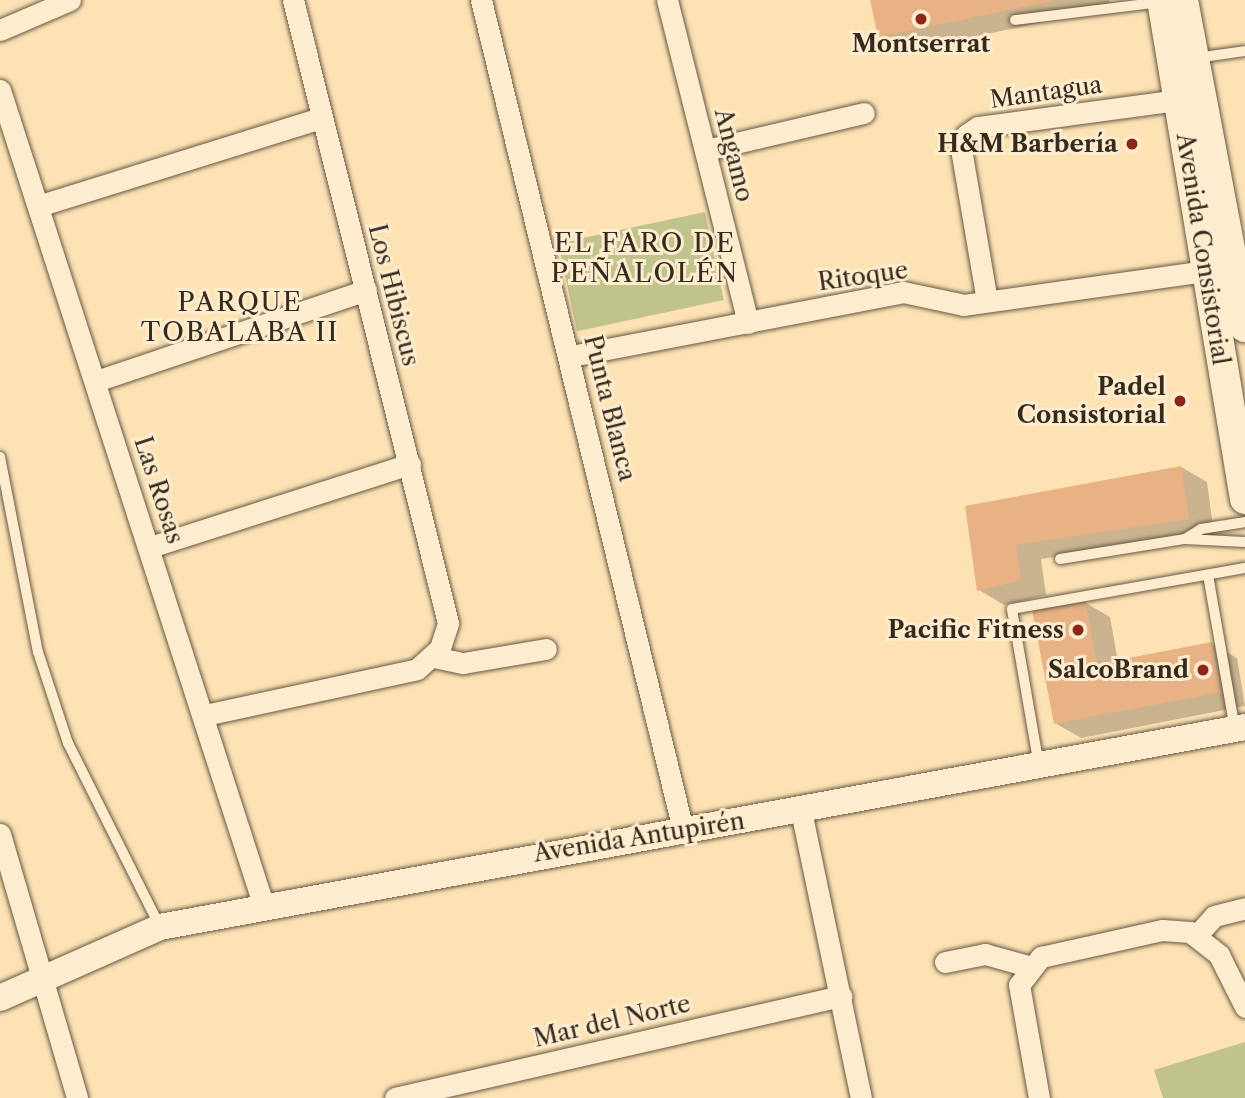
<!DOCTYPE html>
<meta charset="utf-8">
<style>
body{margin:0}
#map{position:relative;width:1245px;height:1098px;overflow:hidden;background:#fde2b4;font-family:"Libre Caslon Text",serif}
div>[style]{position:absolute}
.green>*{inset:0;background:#c0c38c;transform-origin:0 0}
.shadow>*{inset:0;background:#0003}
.building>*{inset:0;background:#e8b284}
.roads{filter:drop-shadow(0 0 2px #675844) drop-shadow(0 0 2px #675844)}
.service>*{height:10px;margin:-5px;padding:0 5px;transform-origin:5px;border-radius:5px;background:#feecce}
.minor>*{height:21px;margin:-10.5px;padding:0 10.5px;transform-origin:10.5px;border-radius:10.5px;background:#feecce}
.tertiary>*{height:26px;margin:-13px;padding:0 13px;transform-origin:13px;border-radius:13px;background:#feecce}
.secondary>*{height:30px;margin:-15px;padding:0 15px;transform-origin:15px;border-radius:15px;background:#feecce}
.dots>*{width:19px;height:19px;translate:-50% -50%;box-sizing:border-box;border:4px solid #feecce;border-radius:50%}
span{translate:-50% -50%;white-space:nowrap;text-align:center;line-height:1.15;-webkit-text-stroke:6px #feecce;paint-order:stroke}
.poi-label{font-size:24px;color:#352a1e;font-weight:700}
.right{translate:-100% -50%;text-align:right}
.street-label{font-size:24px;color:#352a1e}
.neighbourhood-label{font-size:26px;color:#352a1e;letter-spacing:2px}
</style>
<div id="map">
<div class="green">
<div style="left:705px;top:212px;width:90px;height:150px;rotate:78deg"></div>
<div style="clip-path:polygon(1245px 1042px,1245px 1098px,1163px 1098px,1154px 1070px)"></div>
</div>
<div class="shadow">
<div style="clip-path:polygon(872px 0,1109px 0,1111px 8px,905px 51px,879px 36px)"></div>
<div style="clip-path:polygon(1181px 467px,1207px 482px,1214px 534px,1041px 559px,1046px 595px,1004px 605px,979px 590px,967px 507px)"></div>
<div style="clip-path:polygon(1084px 602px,1110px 617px,1118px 662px,1212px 644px,1237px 658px,1245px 706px,1081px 738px,1055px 723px)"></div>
</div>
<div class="building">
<div style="clip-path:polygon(870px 0,1052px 0,1052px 1px,878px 37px)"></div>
<div style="clip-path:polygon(1181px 466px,1189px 519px,1016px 545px,1021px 580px,977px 591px,965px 506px)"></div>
<div style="clip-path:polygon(1085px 601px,1097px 664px,1212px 642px,1221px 692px,1054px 724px,1032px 610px)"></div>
</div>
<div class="roads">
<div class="service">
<div style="left:1015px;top:20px;width:148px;rotate:-7deg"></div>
<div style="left:1196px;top:58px;width:49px;rotate:-8.1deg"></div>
<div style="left:0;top:457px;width:199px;rotate:79deg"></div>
<div style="left:38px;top:652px;width:96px;rotate:71.8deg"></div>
<div style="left:68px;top:743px;width:206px;rotate:63.4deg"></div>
<div style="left:1185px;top:539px;width:60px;rotate:2.9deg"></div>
<div style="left:1060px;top:559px;width:127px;rotate:-9.1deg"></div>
<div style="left:1185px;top:539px;width:19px;rotate:-32deg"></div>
<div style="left:1201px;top:529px;width:45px;rotate:-9deg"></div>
<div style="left:1208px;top:575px;width:156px;rotate:80.1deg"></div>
<div style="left:1039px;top:766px;width:159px;rotate:-99.8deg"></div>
<div style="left:1012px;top:609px;width:237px;rotate:-10deg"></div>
</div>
<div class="minor">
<div style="left:481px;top:0;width:854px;rotate:76.32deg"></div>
<div style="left:667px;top:0;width:333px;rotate:75.9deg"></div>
<div style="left:0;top:30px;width:76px;rotate:-23.2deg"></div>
<div style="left:0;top:90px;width:859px;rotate:72.09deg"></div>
<div style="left:706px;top:150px;width:162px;rotate:-13.2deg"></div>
<div style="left:38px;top:206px;width:296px;rotate:-17.3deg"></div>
<div style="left:987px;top:301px;width:154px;rotate:-99.7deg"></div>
<div style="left:961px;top:149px;width:15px;rotate:-70deg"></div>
<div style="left:966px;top:135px;width:14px;rotate:-34deg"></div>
<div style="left:978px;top:127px;width:203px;rotate:-7.7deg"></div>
<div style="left:571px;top:356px;width:338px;rotate:-10.9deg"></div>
<div style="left:903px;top:292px;width:62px;rotate:12deg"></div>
<div style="left:964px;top:305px;width:243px;rotate:-8deg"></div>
<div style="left:96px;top:381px;width:285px;rotate:-18.6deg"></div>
<div style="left:150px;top:547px;width:273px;rotate:-17.7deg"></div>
<div style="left:434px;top:657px;width:30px;rotate:12deg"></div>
<div style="left:463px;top:663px;width:84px;rotate:-9.6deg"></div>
<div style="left:205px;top:715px;width:217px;rotate:-12.2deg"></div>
<div style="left:417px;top:669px;width:31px;rotate:-42deg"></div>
<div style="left:440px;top:648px;width:26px;rotate:-72deg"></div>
<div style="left:448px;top:623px;width:642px;rotate:-103.97deg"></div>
<div style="left:801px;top:811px;width:293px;rotate:78.2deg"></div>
<div style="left:0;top:834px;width:275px;rotate:73.7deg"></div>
<div style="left:1197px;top:935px;width:25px;rotate:-48deg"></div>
<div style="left:1214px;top:916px;width:32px;rotate:-14deg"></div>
<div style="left:945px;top:962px;width:41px;rotate:-11.3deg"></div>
<div style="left:985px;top:954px;width:45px;rotate:15.6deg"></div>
<div style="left:395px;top:1098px;width:458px;rotate:-12.9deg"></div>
<div style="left:1039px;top:1098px;width:115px;rotate:-100deg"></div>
<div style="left:1019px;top:985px;width:36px;rotate:-52deg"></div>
<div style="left:1041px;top:957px;width:124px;rotate:-12.6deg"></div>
<div style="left:1162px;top:930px;width:28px;rotate:4deg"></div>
<div style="left:1190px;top:932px;width:37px;rotate:38deg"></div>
<div style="left:1219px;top:955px;width:58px;rotate:63.4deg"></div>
</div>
<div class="tertiary">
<div style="left:0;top:998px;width:175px;rotate:-23.9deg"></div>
<div style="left:160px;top:927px;width:1103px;rotate:-10.44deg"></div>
</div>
<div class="secondary">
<div style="left:1162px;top:0;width:506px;rotate:80.56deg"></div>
<div style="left:1183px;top:0;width:333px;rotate:79.3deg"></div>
</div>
</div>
<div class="dots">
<div style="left:921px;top:19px;background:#8f2418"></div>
<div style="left:1132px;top:144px;background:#8f2418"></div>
<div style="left:1180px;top:401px;background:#8f2418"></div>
<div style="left:1078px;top:630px;background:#8f2418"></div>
<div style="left:1203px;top:670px;background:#8f2418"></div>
</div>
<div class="poi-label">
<span style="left:921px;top:44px">Montserrat</span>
<span class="right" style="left:1118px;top:144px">H&amp;M Barbería</span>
<span class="right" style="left:1166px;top:401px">Padel<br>Consistorial</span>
<span class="right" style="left:1064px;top:630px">Pacific Fitness</span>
<span class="right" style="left:1189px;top:670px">SalcoBrand</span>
</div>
<div class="street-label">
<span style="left:1046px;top:92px;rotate:-8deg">Mantagua</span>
<span style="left:734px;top:155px;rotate:76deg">Angamo</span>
<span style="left:1203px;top:249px;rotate:81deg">Avenida Consistorial</span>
<span style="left:863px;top:276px;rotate:-8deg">Ritoque</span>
<span style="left:394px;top:295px;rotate:76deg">Los Hibiscus</span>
<span style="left:610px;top:408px;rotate:76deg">Punta Blanca</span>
<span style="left:159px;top:490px;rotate:72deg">Las Rosas</span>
<span style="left:639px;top:837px;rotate:-9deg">Avenida Antupirén</span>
<span style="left:612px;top:1021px;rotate:-13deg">Mar del Norte</span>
</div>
<div class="neighbourhood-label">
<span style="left:645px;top:259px">EL FARO DE<br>PEÑALOLÉN</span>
<span style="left:240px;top:318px">PARQUE<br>TOBALABA II</span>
</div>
</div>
